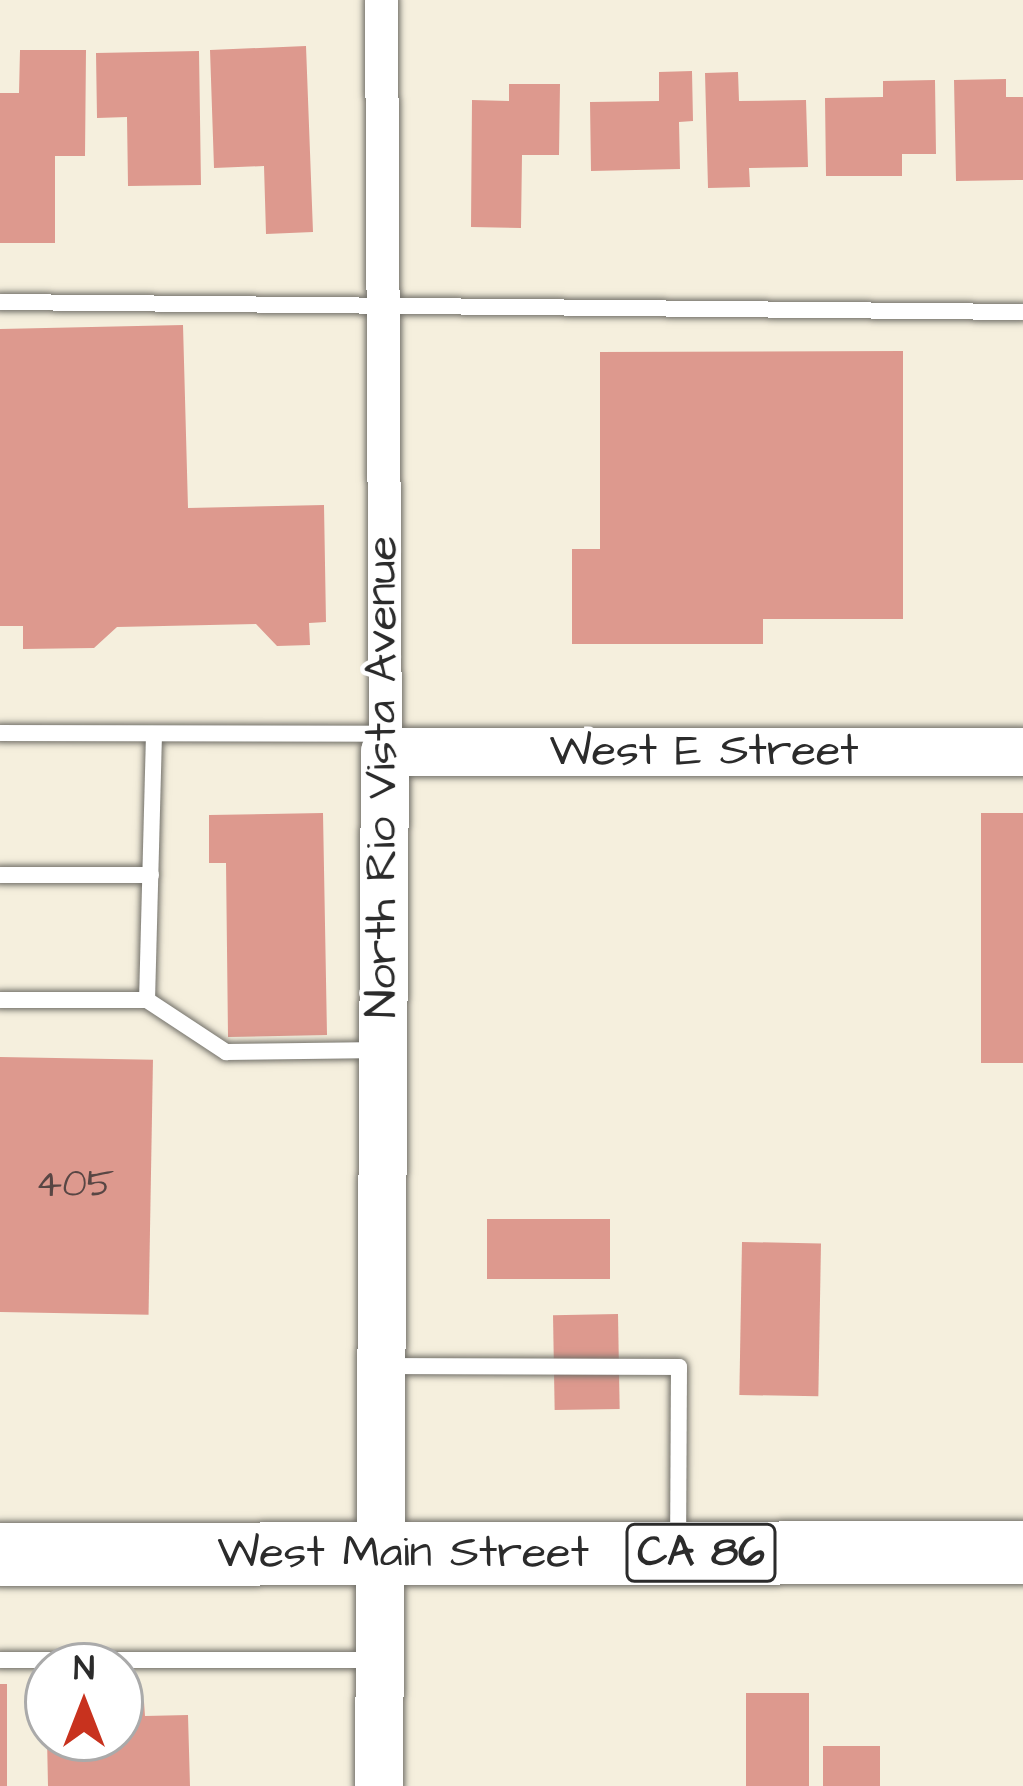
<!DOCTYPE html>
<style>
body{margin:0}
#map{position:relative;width:1023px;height:1786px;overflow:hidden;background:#f5efdd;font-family:"Architects Daughter",sans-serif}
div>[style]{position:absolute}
.building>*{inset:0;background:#dd998e;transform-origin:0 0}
.roads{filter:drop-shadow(0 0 3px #727069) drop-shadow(0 0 3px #727069)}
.lane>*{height:16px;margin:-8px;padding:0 8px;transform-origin:8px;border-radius:8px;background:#fff}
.street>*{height:33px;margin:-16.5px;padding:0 16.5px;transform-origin:16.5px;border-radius:16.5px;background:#fff}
.secondary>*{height:48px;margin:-24px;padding:0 24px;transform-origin:24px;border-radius:24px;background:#fff}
.highway>*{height:63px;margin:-31.5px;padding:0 31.5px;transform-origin:31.5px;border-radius:31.5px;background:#fff}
span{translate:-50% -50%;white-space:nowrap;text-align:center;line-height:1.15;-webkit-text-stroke:9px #fff;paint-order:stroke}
.number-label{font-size:39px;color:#584644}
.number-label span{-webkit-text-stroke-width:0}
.shield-label span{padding:3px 9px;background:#fff;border:3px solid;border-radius:9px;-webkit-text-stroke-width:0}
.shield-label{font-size:42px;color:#2b2b2b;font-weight:700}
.street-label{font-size:45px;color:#2b2b2b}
.north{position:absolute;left:24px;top:1642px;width:120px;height:120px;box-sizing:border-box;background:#fff;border:3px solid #aaa;border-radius:50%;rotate:0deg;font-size:33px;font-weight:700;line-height:48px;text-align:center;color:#2b2b2b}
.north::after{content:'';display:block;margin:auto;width:42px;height:54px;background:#c8321e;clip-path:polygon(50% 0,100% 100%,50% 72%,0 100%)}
</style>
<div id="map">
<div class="building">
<div style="clip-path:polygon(306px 46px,313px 232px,266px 234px,264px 166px,214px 168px,210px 50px)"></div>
<div style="clip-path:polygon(20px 50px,86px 50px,85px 156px,55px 156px,55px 243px,0 243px,0 93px,19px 93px)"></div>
<div style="clip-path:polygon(199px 51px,201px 185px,128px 186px,127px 117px,97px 118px,96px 53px)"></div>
<div style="clip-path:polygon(692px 71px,693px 121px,679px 122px,680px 169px,591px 171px,590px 102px,659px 101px,659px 72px)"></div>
<div style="clip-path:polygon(738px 72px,739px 101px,806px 100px,808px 167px,749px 168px,750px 187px,708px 188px,705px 73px)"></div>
<div style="clip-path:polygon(1006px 79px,1006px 97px,1023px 97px,1023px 180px,956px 181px,954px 80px)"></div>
<div style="clip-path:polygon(935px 80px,936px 154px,902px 154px,902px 176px,826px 176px,825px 98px,883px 97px,883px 81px)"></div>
<div style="clip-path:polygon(509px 84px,560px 84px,559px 155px,522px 155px,521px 228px,471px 227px,472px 100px,509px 101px)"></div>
<div style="clip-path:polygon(183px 325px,188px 508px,324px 505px,326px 622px,309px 623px,310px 645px,277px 646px,256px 624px,117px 627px,94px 648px,23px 649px,23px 626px,0 626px,0 329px)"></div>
<div style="clip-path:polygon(903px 351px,903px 619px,763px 619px,763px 644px,572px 644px,572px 549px,600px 549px,600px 352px)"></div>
<div style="clip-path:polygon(323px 813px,327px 1035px,228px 1037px,226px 863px,209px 863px,209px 815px)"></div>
<div style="left:981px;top:813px;width:42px;height:250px"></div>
<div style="left:0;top:1057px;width:153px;height:255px;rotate:1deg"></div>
<div style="left:487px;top:1219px;width:123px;height:60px"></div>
<div style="left:742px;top:1242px;width:79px;height:153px;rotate:1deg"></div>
<div style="left:618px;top:1314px;width:95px;height:65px;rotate:89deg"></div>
<div style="left:0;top:1684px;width:7px;height:102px"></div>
<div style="left:746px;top:1693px;width:63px;height:93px"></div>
<div style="clip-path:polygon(120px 1702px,144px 1702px,145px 1716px,188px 1715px,190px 1786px,48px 1786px,47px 1738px,120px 1738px)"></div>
<div style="left:823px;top:1746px;width:57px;height:40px"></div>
</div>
<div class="roads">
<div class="lane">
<div style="left:0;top:302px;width:1023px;rotate:0.56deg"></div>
<div style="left:0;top:733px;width:385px;rotate:0.1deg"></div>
<div style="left:154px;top:734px;width:266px;rotate:91.5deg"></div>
<div style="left:147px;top:1000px;width:95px;rotate:33.4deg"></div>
<div style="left:226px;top:1052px;width:156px;rotate:-0.7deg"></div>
<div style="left:0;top:875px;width:151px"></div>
<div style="left:0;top:1000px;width:147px"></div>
<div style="left:386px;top:1366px;width:293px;rotate:0.2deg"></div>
<div style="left:679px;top:1367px;width:173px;rotate:90.3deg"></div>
<div style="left:0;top:1660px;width:377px"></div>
</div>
<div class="street">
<div style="left:381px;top:0;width:752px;rotate:89.7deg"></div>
</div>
<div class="secondary">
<div style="left:379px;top:1786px;width:1034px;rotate:-89.67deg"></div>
<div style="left:385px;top:752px;width:638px"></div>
</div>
<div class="highway">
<div style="left:0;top:1554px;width:1023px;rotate:-0.11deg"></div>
</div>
</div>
<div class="number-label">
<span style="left:75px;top:1185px">405</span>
</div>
<div class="shield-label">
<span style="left:701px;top:1553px">CA 86</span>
</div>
<div class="street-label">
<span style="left:704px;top:752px">West E Street</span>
<span style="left:383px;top:777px;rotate:-90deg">North Rio Vista Avenue</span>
<span style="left:403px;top:1554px">West Main Street</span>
</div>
<div class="north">N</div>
</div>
